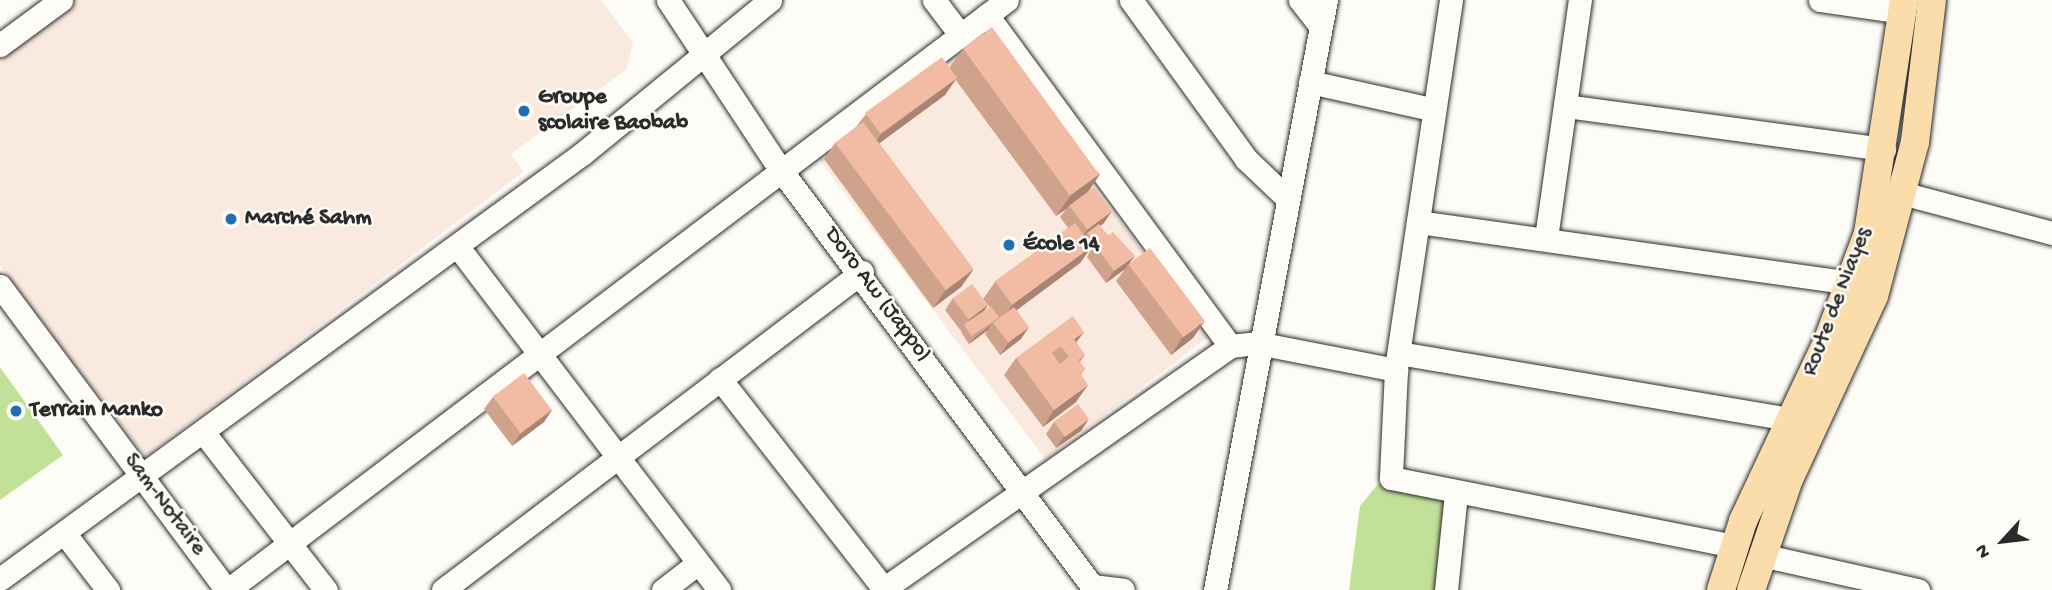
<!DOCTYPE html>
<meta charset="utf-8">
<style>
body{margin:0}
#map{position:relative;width:2052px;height:590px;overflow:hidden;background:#fdfcf7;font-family:"Gochi Hand",sans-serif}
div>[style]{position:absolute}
.built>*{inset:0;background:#f9e9de;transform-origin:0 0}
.green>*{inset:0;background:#c1e199}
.roads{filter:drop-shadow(0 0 2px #2b2b2b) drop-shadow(0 0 2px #2b2b2b)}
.minor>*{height:23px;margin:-11.5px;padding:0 11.5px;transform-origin:11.5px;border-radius:11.5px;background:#fdfcf7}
.major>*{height:28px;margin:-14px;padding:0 14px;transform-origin:14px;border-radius:14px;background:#faddab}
.wall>*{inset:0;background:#cfa28c}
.shaded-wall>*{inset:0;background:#a98472}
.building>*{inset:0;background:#f1bca3;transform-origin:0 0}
.dots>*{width:19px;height:19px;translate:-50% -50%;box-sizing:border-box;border:4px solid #fdfcf7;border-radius:50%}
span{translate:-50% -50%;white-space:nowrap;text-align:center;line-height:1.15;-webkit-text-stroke:5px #fdfcf7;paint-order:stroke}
.poi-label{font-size:23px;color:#2b2b2b;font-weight:700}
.left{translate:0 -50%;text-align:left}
.street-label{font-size:23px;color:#2b2b2b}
.north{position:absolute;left:1968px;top:506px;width:70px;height:70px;-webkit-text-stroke:5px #fdfcf7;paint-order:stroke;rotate:243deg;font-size:19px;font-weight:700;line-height:28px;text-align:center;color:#2b2b2b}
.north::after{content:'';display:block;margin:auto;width:24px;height:32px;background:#2b2b2b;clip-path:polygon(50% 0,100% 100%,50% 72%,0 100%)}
</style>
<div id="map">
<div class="built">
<div style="clip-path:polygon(67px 0,601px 0,633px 43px,627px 69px,511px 154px,523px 172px,145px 457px,0 265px,0 49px)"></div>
<div style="left:976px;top:30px;width:385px;height:203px;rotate:53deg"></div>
</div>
<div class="green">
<div style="clip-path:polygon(0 367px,63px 455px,0 500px)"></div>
<div style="clip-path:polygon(1378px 484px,1455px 496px,1443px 590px,1349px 590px,1360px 506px)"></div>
</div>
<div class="roads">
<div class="minor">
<div style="left:668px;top:0;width:203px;rotate:56.5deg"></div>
<div style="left:780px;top:169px;width:521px;rotate:53.2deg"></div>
<div style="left:934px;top:0;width:41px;rotate:52.9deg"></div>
<div style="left:1131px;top:0;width:196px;rotate:54.1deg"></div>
<div style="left:1246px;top:159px;width:57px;rotate:43.6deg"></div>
<div style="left:1300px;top:0;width:31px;rotate:52deg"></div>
<div style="left:1451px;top:0;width:374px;rotate:98.5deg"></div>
<div style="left:1396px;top:370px;width:108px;rotate:92.7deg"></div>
<div style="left:1391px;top:478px;width:350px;rotate:11.2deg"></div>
<div style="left:1820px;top:0;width:84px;rotate:8.2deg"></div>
<div style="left:987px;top:15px;width:411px;rotate:53.7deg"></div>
<div style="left:0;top:45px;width:76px;rotate:-36.4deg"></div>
<div style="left:1310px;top:82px;width:124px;rotate:12.6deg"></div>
<div style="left:1565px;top:106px;width:322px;rotate:7.7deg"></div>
<div style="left:1902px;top:193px;width:155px;rotate:14.9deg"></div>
<div style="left:1418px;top:222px;width:436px;rotate:8deg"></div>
<div style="left:1546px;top:238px;width:240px;rotate:-81.9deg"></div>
<div style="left:458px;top:247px;width:431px;rotate:52.7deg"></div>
<div style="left:0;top:286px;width:379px;rotate:53.3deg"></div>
<div style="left:1399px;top:353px;width:397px;rotate:9.6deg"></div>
<div style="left:720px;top:379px;width:266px;rotate:52deg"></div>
<div style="left:204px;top:433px;width:199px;rotate:52.2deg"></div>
<div style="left:65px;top:534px;width:71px;rotate:52.5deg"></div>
<div style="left:1761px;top:555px;width:161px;rotate:12.6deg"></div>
<div style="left:0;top:579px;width:721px;rotate:-36.14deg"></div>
<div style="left:582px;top:154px;width:243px;rotate:-39.3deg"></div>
<div style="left:1092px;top:586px;width:31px;rotate:7deg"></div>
<div style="left:228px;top:590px;width:977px;rotate:-37.14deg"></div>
<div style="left:443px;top:590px;width:526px;rotate:-37.2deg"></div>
<div style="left:663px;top:590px;width:44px;rotate:-37.6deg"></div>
<div style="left:882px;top:590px;width:425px;rotate:-35deg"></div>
<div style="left:1230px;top:346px;width:27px;rotate:-6deg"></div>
<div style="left:1257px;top:343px;width:142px;rotate:11deg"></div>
<div style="left:1215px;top:590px;width:600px;rotate:-79.35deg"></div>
<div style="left:1446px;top:590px;width:98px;rotate:-84.1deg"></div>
</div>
<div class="major">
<div style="left:1721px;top:590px;width:72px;rotate:-72.3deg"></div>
<div style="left:1743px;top:521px;width:195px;rotate:-64.8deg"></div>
<div style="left:1826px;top:345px;width:120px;rotate:-69.4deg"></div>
<div style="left:1868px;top:233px;width:236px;rotate:-81.2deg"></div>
<div style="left:1751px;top:590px;width:117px;rotate:-71.1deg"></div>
<div style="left:1789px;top:479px;width:202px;rotate:-65.1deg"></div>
<div style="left:1874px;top:296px;width:159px;rotate:-75.1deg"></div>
<div style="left:1915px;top:142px;width:143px;rotate:-83.2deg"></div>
</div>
</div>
<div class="wall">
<div style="clip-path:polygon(963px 49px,1100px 174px,1088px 192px,1104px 223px,1100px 226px,1193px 338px,1171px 355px,1116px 281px,1125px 269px,1106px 283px,1087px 257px,1091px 250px,1090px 249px,1080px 263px,1016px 310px,1021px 339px,1000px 355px,985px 334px,988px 330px,969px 344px,961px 332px,962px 330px,961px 331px,945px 310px,953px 298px,988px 305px,983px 313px,990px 307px,983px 299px,995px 282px,1068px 228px,1060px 217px,1066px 209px,1056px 216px,955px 79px,945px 95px,879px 143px,973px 270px,961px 287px,933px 308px,824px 159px,835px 143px,856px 127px,866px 114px,949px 68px)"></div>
<div style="clip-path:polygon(1076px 343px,1085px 355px,1080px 362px,1085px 369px,1081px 374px,1076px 402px,1043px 427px,1004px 375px,1016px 358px)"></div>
<div style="clip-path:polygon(493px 397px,552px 410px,544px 422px,512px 446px,484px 409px)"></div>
<div style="clip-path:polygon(1054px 422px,1081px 431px,1056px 448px,1046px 434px)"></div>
</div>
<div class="shaded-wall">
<div style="clip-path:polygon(957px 78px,945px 95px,869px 151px,881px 134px)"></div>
<div style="clip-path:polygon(1100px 174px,1086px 195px,1069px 206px,1066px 209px,1056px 216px,1071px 195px)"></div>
<div style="clip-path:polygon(1112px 211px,1104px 223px,1088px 234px,1087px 233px,1083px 239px,1078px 242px,1087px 230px)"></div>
<div style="clip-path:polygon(1092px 246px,1080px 263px,1001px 322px,1012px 305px)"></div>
<div style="clip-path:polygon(1135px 256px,1125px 269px,1106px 283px,1114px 271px)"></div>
<div style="clip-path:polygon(973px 270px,961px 287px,933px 308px,945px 291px)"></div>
<div style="clip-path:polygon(988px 305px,980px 317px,965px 326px,961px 331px,969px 320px)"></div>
<div style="clip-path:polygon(1205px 321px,1193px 338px,1171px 355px,1182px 338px)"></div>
<div style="clip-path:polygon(992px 324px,988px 330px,969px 344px,974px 338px)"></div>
<div style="clip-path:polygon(1029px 327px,1021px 339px,1000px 355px,1008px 343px)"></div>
<div style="clip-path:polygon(1084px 332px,1072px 348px,1074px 339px)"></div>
<div style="clip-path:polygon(1088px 385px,1076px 402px,1043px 427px,1054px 410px)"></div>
<div style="clip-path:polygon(552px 410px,544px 422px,512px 446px,520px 434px)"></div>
<div style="clip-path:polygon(1089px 419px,1081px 431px,1056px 448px,1064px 437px)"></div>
</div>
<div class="building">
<div style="left:992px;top:27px;width:182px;height:36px;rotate:54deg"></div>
<div style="left:942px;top:57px;width:26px;height:95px;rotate:54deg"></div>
<div style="left:863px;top:122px;width:184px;height:35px;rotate:53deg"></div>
<div style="left:1094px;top:187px;width:30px;height:31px;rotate:53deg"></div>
<div style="left:1075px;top:223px;width:29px;height:99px;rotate:54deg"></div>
<div style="left:1099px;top:224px;width:15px;height:15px;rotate:53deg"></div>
<div style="clip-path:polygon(1113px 232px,1135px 256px,1114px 271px,1095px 245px)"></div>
<div style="left:1150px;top:248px;width:91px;height:27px;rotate:53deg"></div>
<div style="left:972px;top:284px;width:26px;height:24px;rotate:53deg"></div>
<div style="left:991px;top:306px;width:14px;height:33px;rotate:56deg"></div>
<div style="left:1014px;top:307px;width:25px;height:26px;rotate:53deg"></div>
<div style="clip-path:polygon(evenodd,1073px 316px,1084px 332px,1074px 339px,1085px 355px,1078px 360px,1085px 369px,1080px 373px,1088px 385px,1054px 410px,1016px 358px,1073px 316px,1061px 346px,1069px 357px,1060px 364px,1052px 353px,1061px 346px)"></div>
<div style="left:524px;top:373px;width:46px;height:39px;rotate:53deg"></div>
<div style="left:1078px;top:404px;width:19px;height:30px;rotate:54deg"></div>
</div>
<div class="dots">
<div style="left:524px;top:111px;background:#1f6fb2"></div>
<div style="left:231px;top:219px;background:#1f6fb2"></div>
<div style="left:1009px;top:245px;background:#1f6fb2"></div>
<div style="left:16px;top:411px;background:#1f6fb2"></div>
</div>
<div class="poi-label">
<span class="left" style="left:538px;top:111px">Groupe<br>scolaire Baobab</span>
<span class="left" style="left:245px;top:219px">Marché Sahm</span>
<span class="left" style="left:1023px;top:245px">École 14</span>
<span class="left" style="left:30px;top:411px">Terrain Manko</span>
</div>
<div class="street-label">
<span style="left:877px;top:295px;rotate:53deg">Doro Aw (Jappo)</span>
<span style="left:1838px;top:302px;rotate:-69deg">Route de Niayes</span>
<span style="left:164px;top:505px;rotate:53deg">Sam-Notaire</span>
</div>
<div class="north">N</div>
</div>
